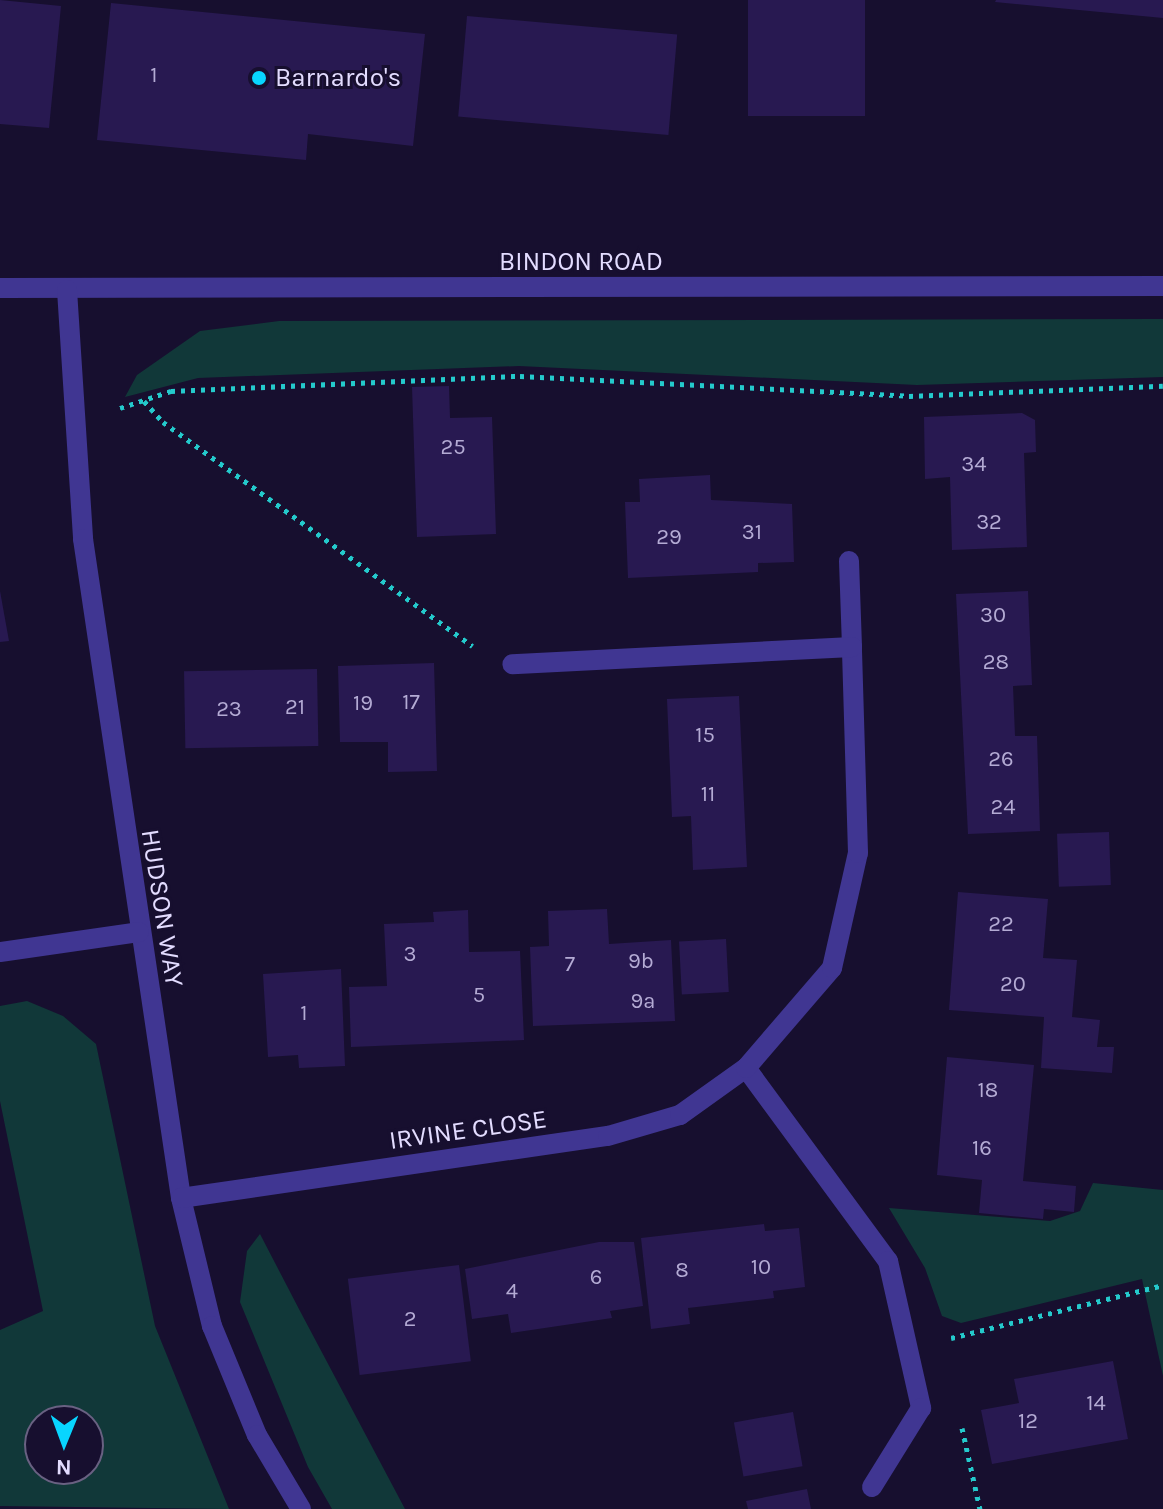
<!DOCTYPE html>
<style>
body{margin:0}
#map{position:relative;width:1163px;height:1509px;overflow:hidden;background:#170f2f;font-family:Karla,sans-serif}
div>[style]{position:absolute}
.green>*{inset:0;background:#113839}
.building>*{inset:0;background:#281951;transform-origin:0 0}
.path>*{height:5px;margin-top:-2.5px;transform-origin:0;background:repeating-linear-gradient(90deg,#24cacc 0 4px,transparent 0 10px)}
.minor>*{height:20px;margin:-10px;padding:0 10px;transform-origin:10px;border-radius:10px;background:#403692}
.dots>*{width:22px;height:22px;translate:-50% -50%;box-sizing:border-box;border:4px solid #170f2f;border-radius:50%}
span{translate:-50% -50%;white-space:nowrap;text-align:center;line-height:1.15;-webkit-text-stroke:6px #170f2f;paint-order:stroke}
.number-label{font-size:22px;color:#b4abd4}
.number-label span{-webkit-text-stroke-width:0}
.poi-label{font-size:26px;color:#e3dcff}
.left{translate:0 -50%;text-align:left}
.street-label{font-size:26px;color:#e3dcff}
.north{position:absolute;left:24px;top:1405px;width:80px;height:80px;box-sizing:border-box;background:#170f2f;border:2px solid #696182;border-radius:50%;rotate:181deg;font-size:22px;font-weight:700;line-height:32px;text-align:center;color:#e3dcff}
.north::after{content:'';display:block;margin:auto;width:28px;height:36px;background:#08d5ff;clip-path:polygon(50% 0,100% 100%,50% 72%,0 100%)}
</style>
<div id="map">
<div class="green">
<div style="clip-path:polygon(1163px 319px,1163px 377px,917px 385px,519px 366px,198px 378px,125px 397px,137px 375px,200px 331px,279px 321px)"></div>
<div style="clip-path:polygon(evenodd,27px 1001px,63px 1016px,96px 1044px,155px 1326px,229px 1509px,0 1506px,0 1330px,43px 1311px,0 1101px,0 1006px,27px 1001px,40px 1421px,88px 1421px,88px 1469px,40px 1469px,40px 1421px)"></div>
<div style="clip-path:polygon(1093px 1183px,1163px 1190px,1163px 1376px,1142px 1279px,961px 1323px,942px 1316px,925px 1268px,889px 1208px,1050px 1221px,1080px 1211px)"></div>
<div style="clip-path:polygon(260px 1234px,300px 1311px,405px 1509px,332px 1509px,308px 1467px,240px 1302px,247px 1251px)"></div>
</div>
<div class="building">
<div style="clip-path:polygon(0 0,61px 6px,49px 128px,0 124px)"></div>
<div style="left:748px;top:0;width:117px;height:116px"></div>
<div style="clip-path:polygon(1163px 0,1163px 18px,995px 2px,996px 0)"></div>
<div style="clip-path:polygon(111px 3px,425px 34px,413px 146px,308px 134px,306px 160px,97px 140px)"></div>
<div style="left:467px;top:16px;width:211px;height:101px;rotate:5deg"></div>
<div style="clip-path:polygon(449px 386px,450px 418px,492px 417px,496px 534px,417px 537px,412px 387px)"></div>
<div style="clip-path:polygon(1022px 413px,1035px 420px,1036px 452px,1024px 453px,1027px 547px,952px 550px,950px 477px,925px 479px,924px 417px)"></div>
<div style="clip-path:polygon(710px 475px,711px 500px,792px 504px,794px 562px,758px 563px,758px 572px,628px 578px,625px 502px,640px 502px,639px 479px)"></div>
<div style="clip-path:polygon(0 591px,9px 641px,0 642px)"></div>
<div style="clip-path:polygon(1028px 591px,1032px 685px,1013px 686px,1015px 736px,1037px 736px,1040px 831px,968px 834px,956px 594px)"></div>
<div style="clip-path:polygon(434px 663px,437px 771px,388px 772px,388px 742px,340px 742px,338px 666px)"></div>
<div style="left:317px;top:669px;width:77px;height:133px;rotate:89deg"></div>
<div style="clip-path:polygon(739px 696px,747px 867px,693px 870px,691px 816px,672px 817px,667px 699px)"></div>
<div style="left:1109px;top:832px;width:53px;height:52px;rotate:88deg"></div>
<div style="clip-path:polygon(958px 892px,1048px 899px,1043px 958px,1077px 960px,1072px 1017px,1100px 1020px,1097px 1047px,1114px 1047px,1112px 1073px,1041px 1068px,1044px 1017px,949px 1010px)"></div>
<div style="clip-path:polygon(607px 909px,609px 944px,671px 940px,675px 1021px,533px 1026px,530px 947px,549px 946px,548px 911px)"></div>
<div style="clip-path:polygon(468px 910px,469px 952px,520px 951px,524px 1040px,351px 1047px,349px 987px,387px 986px,384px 924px,434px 922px,433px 912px)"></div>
<div style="left:726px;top:939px;width:53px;height:47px;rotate:87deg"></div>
<div style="clip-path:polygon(341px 969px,345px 1066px,299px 1068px,298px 1055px,268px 1057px,263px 974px)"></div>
<div style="clip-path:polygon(947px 1057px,1034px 1065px,1023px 1181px,1076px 1186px,1074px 1212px,1044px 1209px,1043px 1219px,979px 1213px,982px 1180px,937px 1175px)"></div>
<div style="clip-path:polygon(764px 1224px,765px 1231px,799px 1228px,805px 1287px,773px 1291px,774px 1298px,688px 1308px,690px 1324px,651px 1329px,641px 1238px)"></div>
<div style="clip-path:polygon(599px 1242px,634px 1242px,643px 1306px,610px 1311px,612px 1318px,511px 1333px,508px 1314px,472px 1319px,465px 1269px)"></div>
<div style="left:459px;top:1265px;width:97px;height:112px;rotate:83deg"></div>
<div style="clip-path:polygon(1113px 1361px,1128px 1439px,992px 1464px,981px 1410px,1019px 1403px,1014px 1379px)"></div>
<div style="left:793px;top:1412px;width:55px;height:60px;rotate:80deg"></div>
<div style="clip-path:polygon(807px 1489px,811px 1509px,748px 1509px,746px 1501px)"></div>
</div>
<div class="path">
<div style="left:144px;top:401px;width:28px;rotate:48deg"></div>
<div style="left:163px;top:422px;width:382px;rotate:35.9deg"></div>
<div style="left:120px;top:408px;width:54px;rotate:-18.4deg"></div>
<div style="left:171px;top:391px;width:349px;rotate:-2.5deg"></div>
<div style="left:520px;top:376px;width:390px;rotate:2.9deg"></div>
<div style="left:909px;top:396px;width:254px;rotate:-2.3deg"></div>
<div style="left:951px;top:1338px;width:219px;rotate:-14deg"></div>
<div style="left:962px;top:1428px;width:83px;rotate:77.5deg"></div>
</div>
<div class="minor">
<div style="left:0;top:288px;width:1163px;rotate:-0.1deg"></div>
<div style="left:67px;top:290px;width:250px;rotate:86.3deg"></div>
<div style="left:83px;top:539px;width:666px;rotate:81.54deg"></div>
<div style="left:181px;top:1198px;width:132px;rotate:76.4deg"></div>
<div style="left:212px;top:1326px;width:118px;rotate:67.6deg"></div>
<div style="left:257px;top:1435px;width:86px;rotate:59.3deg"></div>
<div style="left:849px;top:561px;width:86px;rotate:88deg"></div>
<div style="left:0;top:952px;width:140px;rotate:-8.2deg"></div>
<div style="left:746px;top:1068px;width:240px;rotate:53.7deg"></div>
<div style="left:888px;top:1261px;width:151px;rotate:77.3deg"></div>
<div style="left:921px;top:1408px;width:93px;rotate:121.8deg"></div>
<div style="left:181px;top:1198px;width:431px;rotate:-8.3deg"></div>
<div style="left:608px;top:1136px;width:75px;rotate:-16.3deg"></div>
<div style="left:680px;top:1115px;width:81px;rotate:-35.5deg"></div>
<div style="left:746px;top:1068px;width:132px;rotate:-49.3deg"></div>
<div style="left:832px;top:968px;width:118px;rotate:-77.3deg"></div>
<div style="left:858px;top:853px;width:206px;rotate:-91.7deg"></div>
<div style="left:852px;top:647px;width:340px;rotate:177.1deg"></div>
</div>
<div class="dots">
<div style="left:259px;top:78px;background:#08d5ff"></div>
</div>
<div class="number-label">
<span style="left:154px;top:76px">1</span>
<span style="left:453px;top:448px">25</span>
<span style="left:974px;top:465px">34</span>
<span style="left:989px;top:523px">32</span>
<span style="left:752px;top:533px">31</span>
<span style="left:669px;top:538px">29</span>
<span style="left:993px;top:616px">30</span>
<span style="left:996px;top:663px">28</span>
<span style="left:411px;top:703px">17</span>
<span style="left:363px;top:704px">19</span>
<span style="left:295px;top:708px">21</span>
<span style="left:229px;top:710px">23</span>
<span style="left:705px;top:736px">15</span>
<span style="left:1001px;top:760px">26</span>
<span style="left:708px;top:795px">11</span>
<span style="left:1003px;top:808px">24</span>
<span style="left:1001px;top:925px">22</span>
<span style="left:410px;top:955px">3</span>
<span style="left:641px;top:962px">9b</span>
<span style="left:570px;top:965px">7</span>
<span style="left:1013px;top:985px">20</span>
<span style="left:479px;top:996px">5</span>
<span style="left:643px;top:1002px">9a</span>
<span style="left:304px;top:1014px">1</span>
<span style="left:988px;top:1091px">18</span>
<span style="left:982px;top:1149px">16</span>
<span style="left:761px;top:1268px">10</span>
<span style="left:682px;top:1271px">8</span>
<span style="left:596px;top:1278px">6</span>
<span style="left:512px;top:1292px">4</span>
<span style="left:410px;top:1320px">2</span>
<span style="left:1096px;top:1404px">14</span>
<span style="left:1028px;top:1422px">12</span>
</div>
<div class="poi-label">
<span class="left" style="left:275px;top:78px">Barnardo's</span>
</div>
<div class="street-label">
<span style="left:581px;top:262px">BINDON ROAD</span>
<span style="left:162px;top:908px;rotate:81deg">HUDSON WAY</span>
<span style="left:468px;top:1130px;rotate:-8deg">IRVINE CLOSE</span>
</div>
<div class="north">N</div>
</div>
